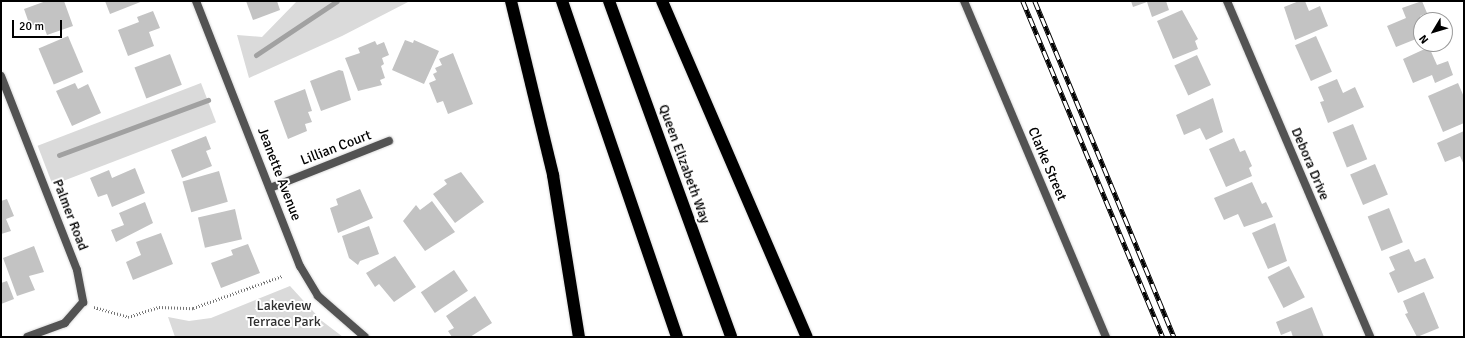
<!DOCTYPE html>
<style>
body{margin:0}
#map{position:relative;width:1465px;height:338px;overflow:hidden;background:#fff;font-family:Signika,sans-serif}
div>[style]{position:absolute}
.green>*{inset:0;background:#dadada;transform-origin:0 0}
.stream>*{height:5px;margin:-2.5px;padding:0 2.5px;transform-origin:2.5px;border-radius:2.5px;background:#a1a1a1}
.building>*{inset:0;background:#c3c3c3;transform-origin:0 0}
.path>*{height:2.5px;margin-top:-1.25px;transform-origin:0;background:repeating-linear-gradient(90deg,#757575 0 1px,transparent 0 3px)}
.roads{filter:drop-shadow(0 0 1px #dbdbdb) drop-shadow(0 0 1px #dbdbdb)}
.minor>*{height:8px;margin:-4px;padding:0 4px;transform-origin:4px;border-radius:4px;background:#535353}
.tertiary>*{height:8px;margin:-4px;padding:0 4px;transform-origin:4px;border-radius:4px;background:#535353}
.motorway>*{height:12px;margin:-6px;padding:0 6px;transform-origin:6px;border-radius:6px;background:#000}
.rail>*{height:4.5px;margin-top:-2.25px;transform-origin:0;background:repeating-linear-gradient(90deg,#fff 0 9px,#000 0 18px);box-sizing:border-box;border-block:1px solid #000}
span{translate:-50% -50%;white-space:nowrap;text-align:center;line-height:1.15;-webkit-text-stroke:4px #fff;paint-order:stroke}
.street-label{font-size:14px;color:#000}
.park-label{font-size:14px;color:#313131}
.frame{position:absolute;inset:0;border:2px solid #000;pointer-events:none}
.north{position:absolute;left:1413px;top:12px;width:40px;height:40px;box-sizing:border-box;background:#fff;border:1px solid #999;border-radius:50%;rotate:232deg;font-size:11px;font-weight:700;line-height:16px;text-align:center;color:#000}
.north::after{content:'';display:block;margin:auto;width:14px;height:18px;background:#000;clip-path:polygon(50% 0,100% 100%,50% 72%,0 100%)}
.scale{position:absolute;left:12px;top:20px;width:50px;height:18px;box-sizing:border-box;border:2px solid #000;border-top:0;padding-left:5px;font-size:12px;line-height:14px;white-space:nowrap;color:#000;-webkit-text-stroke:3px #fff;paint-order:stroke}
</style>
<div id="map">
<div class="green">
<div style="clip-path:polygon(297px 1px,410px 1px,342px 36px,249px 78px,237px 35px,262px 37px)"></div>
<div style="left:201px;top:83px;width:42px;height:175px;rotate:69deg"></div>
<div style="clip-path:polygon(290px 286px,322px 321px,343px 337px,175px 337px,168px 317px,189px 321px,211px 318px)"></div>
</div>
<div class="stream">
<div style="left:256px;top:55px;width:97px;rotate:-33.7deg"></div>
<div style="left:59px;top:155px;width:159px;rotate:-20.3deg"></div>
</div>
<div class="building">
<div style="clip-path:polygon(46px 1px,64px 1px,73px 26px,47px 35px,42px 22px,30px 26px,24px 9px)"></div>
<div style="clip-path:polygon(105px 1px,143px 1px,110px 14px)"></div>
<div style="clip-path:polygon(246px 1px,277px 1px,280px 10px,253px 20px)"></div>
<div style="clip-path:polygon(1131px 1px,1166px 1px,1169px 10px,1152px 17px,1147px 2px,1133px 7px)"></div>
<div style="clip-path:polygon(1299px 1px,1305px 1px,1309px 11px,1320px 6px,1328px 26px,1295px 40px,1284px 7px)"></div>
<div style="clip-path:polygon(1422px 1px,1427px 13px,1420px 16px,1421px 37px,1396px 47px,1387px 26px,1406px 18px,1402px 8px)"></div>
<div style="clip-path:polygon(1182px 10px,1198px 39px,1195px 41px,1198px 49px,1173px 59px,1157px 21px)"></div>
<div style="clip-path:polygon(153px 11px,160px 28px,149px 32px,154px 46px,128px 56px,118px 30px,139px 22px,137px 17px)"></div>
<div style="left:68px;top:36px;width:39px;height:32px;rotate:67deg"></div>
<div style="left:1316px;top:36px;width:39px;height:23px;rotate:66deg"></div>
<div style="clip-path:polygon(405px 40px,413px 43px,414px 40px,439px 51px,424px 84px,392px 70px)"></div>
<div style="clip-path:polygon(375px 41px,377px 45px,384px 42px,389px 55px,382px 58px,384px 64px,381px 66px,385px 78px,380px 80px,382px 85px,358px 91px,345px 58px,360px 53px,358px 48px)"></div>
<div style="clip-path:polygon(1429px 47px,1437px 65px,1448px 61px,1453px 75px,1435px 83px,1432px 75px,1413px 83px,1403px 59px)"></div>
<div style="clip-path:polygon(453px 53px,473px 104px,448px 114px,443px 101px,437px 103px,429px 83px,436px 80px,433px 74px,437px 72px,435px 68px,442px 65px,439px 59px)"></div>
<div style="left:170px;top:54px;width:33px;height:38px;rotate:69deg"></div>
<div style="left:1197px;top:55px;width:33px;height:25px;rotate:65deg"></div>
<div style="clip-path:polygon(339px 70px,343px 71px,351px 100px,321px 111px,310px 81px)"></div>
<div style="clip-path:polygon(1337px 79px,1343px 93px,1355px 87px,1364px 107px,1328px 123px,1320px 102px,1324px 101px,1318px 87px)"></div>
<div style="clip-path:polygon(75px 83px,78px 89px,88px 84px,101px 113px,72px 126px,56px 91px)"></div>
<div style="clip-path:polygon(1458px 83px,1464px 97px,1464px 123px,1443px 132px,1428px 96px)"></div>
<div style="clip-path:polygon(305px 89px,312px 111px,308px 112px,312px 122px,305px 124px,307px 131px,288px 139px,274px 101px)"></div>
<div style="clip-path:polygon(1213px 98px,1223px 132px,1206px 140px,1200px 128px,1184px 135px,1176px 115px)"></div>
<div style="left:1353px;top:124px;width:38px;height:22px;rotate:68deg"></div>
<div style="clip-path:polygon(1464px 131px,1464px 165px,1460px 156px,1445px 162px,1437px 143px)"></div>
<div style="clip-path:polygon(206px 136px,211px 149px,206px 151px,212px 166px,182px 178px,171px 150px)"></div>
<div style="clip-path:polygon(1234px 138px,1240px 152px,1245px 150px,1252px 166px,1249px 168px,1252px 176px,1226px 187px,1209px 149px)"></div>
<div style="left:1375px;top:164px;width:33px;height:27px;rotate:67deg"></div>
<div style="clip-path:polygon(135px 168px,145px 193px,112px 207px,107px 194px,98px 197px,90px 178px,109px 170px,112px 178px)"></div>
<div style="left:219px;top:171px;width:32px;height:38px;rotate:74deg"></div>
<div style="clip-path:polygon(461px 172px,484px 202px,455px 223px,433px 194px,447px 184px,444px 180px)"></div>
<div style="clip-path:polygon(1252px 182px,1262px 204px,1266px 202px,1273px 217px,1244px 227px,1238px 214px,1224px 220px,1214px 198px)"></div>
<div style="clip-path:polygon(360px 189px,373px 218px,338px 233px,330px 208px,338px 205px,336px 199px)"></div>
<div style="clip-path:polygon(7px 199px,14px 216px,6px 219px,11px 231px,1px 234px,1px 201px)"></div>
<div style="clip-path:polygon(432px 201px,455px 232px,425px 251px,403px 221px,416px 205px,420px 210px)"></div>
<div style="clip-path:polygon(145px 202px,153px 223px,116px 242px,111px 230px,124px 225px,119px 213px)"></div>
<div style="left:1389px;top:208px;width:37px;height:23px;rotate:68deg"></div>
<div style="left:235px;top:209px;width:31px;height:38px;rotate:77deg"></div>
<div style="clip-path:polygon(1275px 223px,1287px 261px,1268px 269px,1252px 233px)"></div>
<div style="clip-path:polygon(369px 226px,379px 254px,360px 261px,358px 265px,349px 258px,342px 236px)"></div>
<div style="clip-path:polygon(161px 233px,173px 264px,133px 280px,126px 262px,141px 255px,136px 242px)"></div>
<div style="clip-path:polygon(248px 244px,260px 273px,221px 288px,211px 263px,233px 255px,231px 250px)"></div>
<div style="clip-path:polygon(34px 246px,44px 272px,29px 276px,35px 290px,17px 296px,3px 258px)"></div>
<div style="clip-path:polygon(1409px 249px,1415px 262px,1425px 258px,1434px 278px,1398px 293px,1389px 273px,1395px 270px,1389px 257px)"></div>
<div style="clip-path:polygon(395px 256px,416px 287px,394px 302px,379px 284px,375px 287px,366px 273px)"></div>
<div style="left:1289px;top:266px;width:35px;height:24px;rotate:63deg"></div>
<div style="left:454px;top:270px;width:25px;height:40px;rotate:56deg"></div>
<div style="clip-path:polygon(7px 281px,14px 299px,1px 304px,1px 283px)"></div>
<div style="clip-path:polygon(1424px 292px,1439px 328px,1417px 337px,1405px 314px,1408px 313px,1403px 301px)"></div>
<div style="clip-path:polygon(475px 296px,492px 323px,470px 337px,452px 337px,448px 331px,454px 328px,446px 316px)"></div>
<div style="clip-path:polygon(1312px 307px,1324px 337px,1293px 337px,1291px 331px,1281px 335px,1276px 322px)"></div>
</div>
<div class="path">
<div style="left:94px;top:307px;width:35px;rotate:16deg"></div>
<div style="left:128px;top:317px;width:33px;rotate:-18deg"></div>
<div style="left:159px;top:307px;width:34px;rotate:2deg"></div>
<div style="left:193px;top:308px;width:95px;rotate:-19.8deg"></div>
</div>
<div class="roads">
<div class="minor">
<div style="left:196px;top:1px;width:285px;rotate:68.6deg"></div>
<div style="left:300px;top:266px;width:35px;rotate:59deg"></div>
<div style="left:318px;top:296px;width:62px;rotate:41.1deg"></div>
<div style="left:1227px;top:1px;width:365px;rotate:66.9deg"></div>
<div style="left:1px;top:76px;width:208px;rotate:68.6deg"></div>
<div style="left:77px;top:270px;width:33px;rotate:79deg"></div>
<div style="left:83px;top:302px;width:28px;rotate:131deg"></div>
<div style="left:65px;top:323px;width:40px;rotate:159.8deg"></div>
<div style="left:270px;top:188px;width:128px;rotate:-21.6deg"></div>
</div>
<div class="tertiary">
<div style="left:964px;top:1px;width:365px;rotate:67.1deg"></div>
</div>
<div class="motorway">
<div style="left:511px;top:1px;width:179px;rotate:76.4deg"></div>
<div style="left:553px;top:175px;width:164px;rotate:80.9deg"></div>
<div style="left:562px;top:1px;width:355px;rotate:71.1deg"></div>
<div style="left:609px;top:1px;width:357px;rotate:70deg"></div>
<div style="left:662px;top:1px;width:366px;rotate:66.7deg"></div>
</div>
</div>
<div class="rail">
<div style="left:1023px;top:1px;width:364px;rotate:67.4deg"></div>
<div style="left:1035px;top:1px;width:364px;rotate:67.5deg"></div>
</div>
<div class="street-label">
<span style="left:336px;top:148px;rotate:-21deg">Lillian Court</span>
<span style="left:684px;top:164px;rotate:70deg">Queen Elizabeth Way</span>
<span style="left:1047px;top:164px;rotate:67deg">Clarke Street</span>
<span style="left:1310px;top:164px;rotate:67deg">Debora Drive</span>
<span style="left:279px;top:174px;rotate:69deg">Jeanette Avenue</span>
<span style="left:70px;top:215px;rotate:69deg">Palmer Road</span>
</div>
<div class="park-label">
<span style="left:284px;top:314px">Lakeview<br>Terrace Park</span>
</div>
<div class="frame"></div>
<div class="north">N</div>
<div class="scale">20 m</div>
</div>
